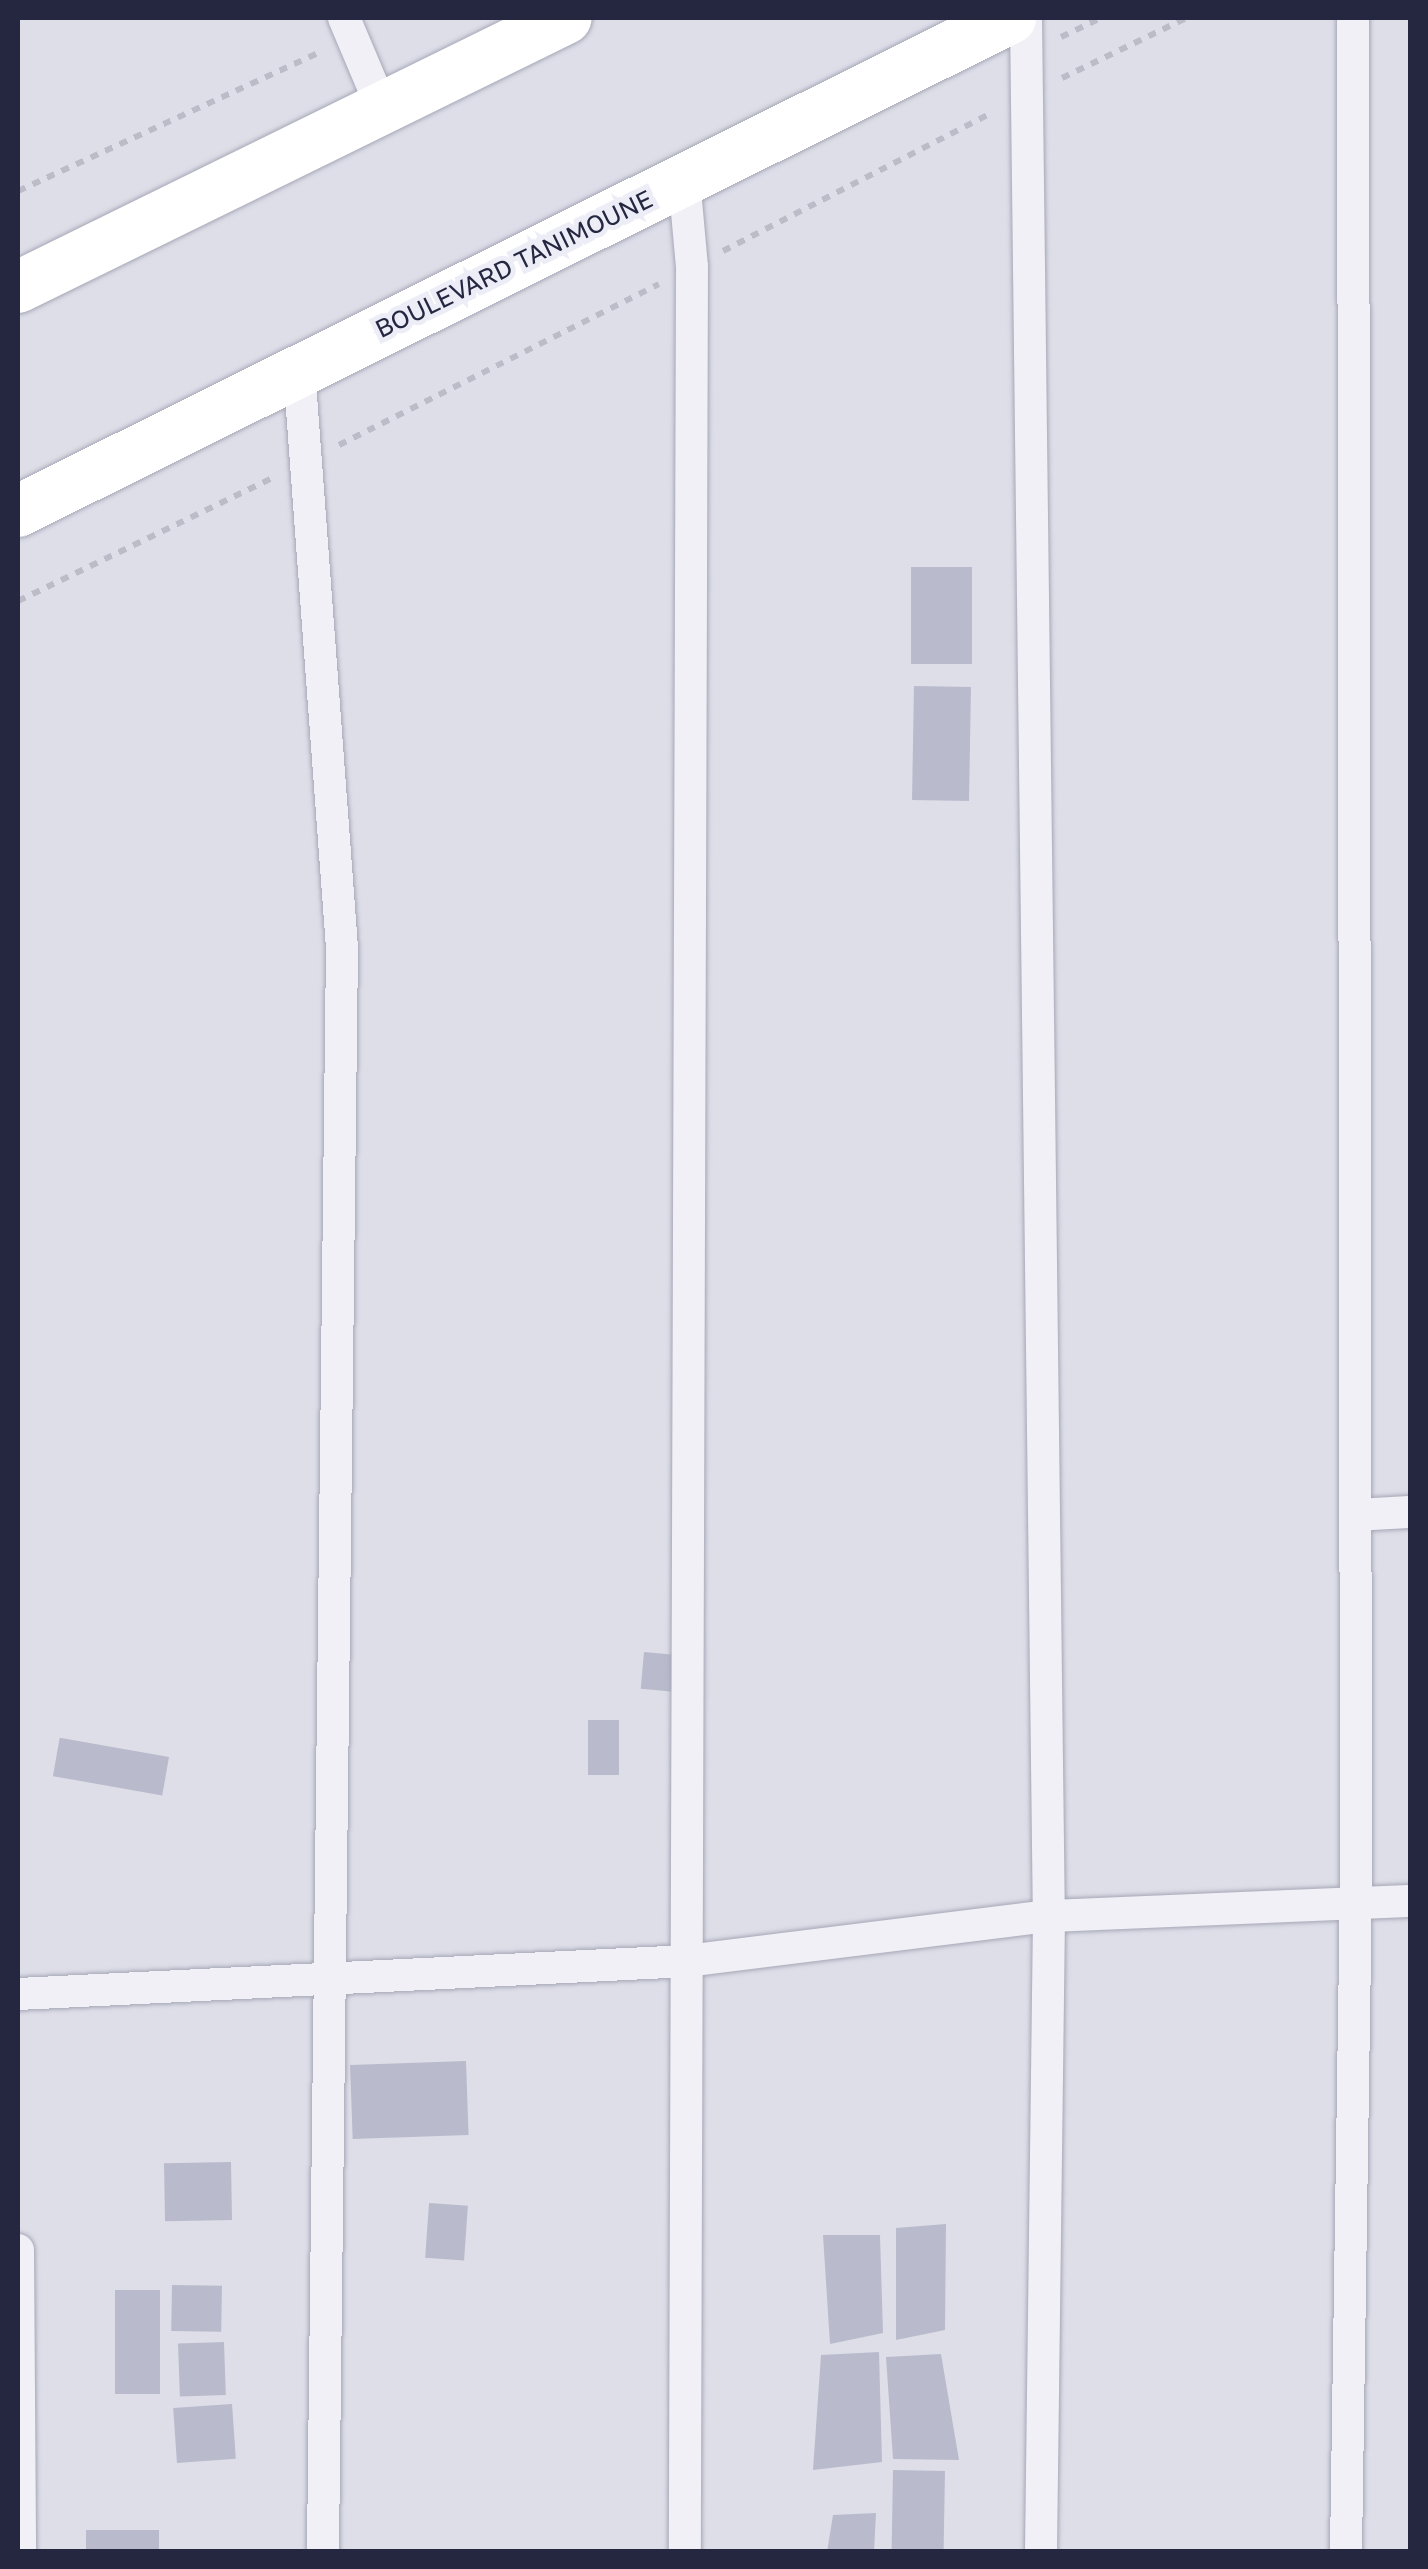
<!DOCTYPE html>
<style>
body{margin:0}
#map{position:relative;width:1428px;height:2569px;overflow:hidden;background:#dddee8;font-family:"Golos Text",sans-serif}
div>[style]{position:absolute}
.building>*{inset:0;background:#b9bbcc;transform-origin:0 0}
.path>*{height:6px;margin-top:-3px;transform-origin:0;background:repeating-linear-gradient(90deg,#bbbcc7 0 8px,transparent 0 16px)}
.roads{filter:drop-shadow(0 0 2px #a6a7b6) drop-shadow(0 0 2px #a6a7b6)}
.street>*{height:32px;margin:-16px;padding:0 16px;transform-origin:16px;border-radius:16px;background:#f0f0f6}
.primary>*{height:52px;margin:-26px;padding:0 26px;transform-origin:26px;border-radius:26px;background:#fff}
span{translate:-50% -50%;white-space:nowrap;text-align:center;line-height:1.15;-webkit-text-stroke:10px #ecedf6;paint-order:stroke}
.street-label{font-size:25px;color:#252741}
.frame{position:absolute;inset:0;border:20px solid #252741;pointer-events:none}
</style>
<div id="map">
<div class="building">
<div style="left:911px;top:567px;width:61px;height:97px"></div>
<div style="left:914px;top:686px;width:57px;height:114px;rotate:1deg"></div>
<div style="left:644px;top:1652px;width:33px;height:37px;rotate:5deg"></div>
<div style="left:588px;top:1720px;width:31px;height:55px"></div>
<div style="left:169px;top:1757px;width:39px;height:111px;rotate:100deg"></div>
<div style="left:466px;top:2061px;width:74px;height:116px;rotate:88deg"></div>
<div style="left:231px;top:2162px;width:58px;height:67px;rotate:89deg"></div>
<div style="left:429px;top:2203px;width:39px;height:55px;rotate:4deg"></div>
<div style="clip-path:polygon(946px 2224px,945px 2330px,896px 2340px,896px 2228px)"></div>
<div style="clip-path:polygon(823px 2235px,880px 2235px,883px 2333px,830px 2344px)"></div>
<div style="left:172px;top:2285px;width:50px;height:46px;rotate:1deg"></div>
<div style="left:115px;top:2290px;width:45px;height:104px"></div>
<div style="left:224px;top:2342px;width:53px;height:46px;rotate:88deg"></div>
<div style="clip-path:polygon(879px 2352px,882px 2462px,813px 2470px,821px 2355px)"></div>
<div style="clip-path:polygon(941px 2354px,959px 2460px,893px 2459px,886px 2357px)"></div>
<div style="left:232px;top:2404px;width:55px;height:59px;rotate:86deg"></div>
<div style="left:945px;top:2471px;width:81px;height:52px;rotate:91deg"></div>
<div style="clip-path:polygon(876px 2513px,874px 2552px,827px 2552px,833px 2515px)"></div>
<div style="left:159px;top:2530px;width:22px;height:73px;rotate:90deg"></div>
</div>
<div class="path">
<div style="left:1061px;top:37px;width:44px;rotate:-25.4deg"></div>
<div style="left:1062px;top:78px;width:138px;rotate:-25.8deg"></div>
<div style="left:18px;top:191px;width:335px;rotate:-24.7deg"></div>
<div style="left:723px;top:251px;width:302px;rotate:-27.2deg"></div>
<div style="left:339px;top:445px;width:358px;rotate:-26.7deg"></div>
<div style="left:18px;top:601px;width:284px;rotate:-25.8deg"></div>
</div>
<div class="roads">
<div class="street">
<div style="left:344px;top:18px;width:98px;rotate:67.1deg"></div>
<div style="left:1026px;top:18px;width:1898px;rotate:89.31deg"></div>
<div style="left:1049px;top:1916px;width:636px;rotate:90.72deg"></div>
<div style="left:684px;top:179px;width:88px;rotate:84.8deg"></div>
<div style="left:692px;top:267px;width:2285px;rotate:90.18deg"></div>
<div style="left:299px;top:369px;width:580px;rotate:85.75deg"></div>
<div style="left:342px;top:947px;width:1605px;rotate:90.68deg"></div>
<div style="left:1356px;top:1515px;width:54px;rotate:-3.2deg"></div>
<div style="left:18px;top:1994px;width:670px;rotate:-2.82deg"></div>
<div style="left:687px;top:1961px;width:365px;rotate:-7.1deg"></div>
<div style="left:1049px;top:1916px;width:361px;rotate:-2.4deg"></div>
<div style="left:18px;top:2250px;width:302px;rotate:89.6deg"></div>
<div style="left:1346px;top:2552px;width:666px;rotate:-89.14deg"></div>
<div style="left:1356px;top:1886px;width:1868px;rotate:-90.09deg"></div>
</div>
<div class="primary">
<div style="left:18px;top:287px;width:610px;rotate:-26.15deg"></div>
<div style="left:18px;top:511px;width:1108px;rotate:-26.43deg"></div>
</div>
</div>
<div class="street-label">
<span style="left:514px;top:264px;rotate:-26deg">BOULEVARD TANIMOUNE</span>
</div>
<div class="frame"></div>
</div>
